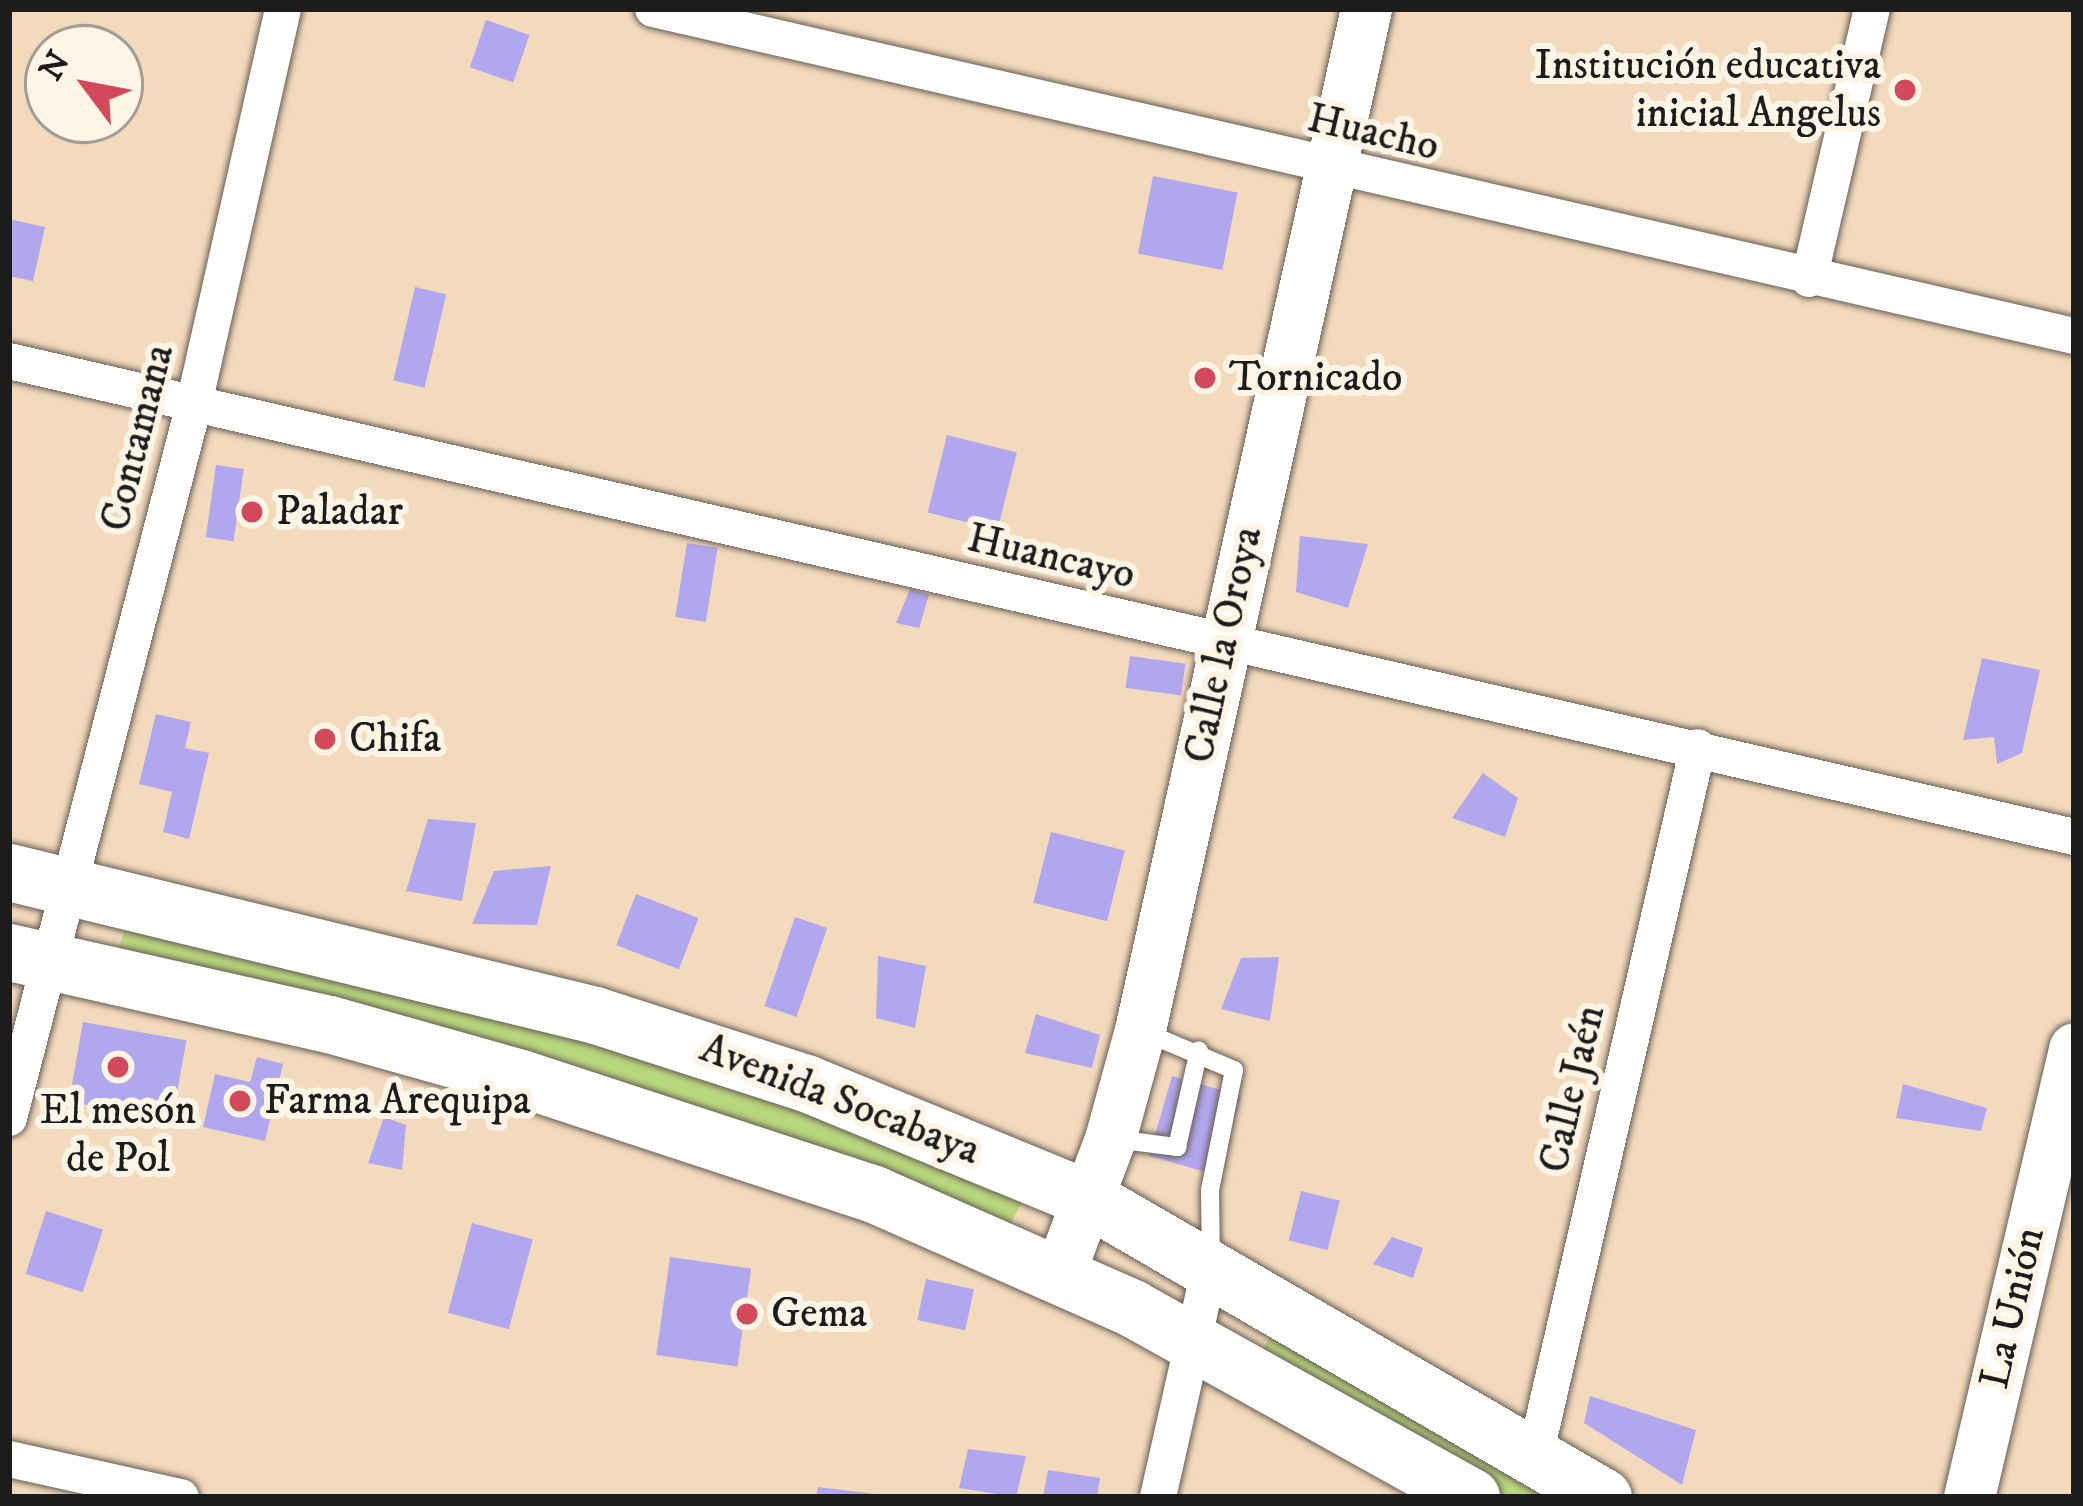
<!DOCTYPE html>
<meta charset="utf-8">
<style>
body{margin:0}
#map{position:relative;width:2083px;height:1506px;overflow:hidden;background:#f4dabd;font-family:"IM FELL DW Pica",serif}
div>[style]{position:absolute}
.green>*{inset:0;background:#b9d77d}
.building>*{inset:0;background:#b1a7ee;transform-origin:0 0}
.roads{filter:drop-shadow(0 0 3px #685e54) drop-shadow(0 0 3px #685e54)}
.lane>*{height:18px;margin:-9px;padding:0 9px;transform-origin:9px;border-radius:9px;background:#fff}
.street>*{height:36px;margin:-18px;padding:0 18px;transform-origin:18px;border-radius:18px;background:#fff}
.secondary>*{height:51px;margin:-25.5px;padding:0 25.5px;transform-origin:25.5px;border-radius:25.5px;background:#fff}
.primary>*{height:57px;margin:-28.5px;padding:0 28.5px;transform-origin:28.5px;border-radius:28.5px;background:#fff}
.dots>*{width:33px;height:33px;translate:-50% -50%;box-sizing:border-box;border:6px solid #fcf5e5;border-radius:50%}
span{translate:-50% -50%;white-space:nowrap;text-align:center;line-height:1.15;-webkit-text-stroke:12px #fcf5e5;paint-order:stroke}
.poi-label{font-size:42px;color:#1c1c1c}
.right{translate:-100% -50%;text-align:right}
.left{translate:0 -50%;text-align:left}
.street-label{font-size:42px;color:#1c1c1c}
.frame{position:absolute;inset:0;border:12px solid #1c1c1c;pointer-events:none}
.north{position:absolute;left:24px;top:24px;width:120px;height:120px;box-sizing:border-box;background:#fcf5e5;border:3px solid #a29e95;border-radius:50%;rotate:302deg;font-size:33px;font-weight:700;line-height:48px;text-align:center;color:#1c1c1c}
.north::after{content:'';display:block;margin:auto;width:42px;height:54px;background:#d1495b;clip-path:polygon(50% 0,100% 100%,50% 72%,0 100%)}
</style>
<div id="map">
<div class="green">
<div style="clip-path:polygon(127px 922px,620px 1042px,1026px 1194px,1009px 1226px,117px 955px)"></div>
<div style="clip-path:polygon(1276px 1326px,1566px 1497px,1507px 1497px,1260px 1354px)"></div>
</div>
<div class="building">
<div style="left:486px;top:20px;width:46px;height:50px;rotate:19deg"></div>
<div style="left:1153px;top:176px;width:86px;height:79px;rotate:11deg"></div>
<div style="clip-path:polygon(9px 219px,45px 227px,33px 281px,9px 276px)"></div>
<div style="left:415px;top:287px;width:32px;height:96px;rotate:13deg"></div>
<div style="left:947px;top:435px;width:72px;height:80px;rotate:14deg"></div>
<div style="left:216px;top:465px;width:28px;height:73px;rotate:8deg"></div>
<div style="clip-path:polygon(1300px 536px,1368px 544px,1348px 608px,1296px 592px)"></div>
<div style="left:687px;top:543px;width:31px;height:75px;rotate:9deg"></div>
<div style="clip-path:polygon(910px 589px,929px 595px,919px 628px,896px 623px)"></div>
<div style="left:1130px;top:656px;width:56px;height:32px;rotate:8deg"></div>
<div style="clip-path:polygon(1982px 658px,2040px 670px,2022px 753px,1997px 764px,1994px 737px,1963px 740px)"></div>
<div style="clip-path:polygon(156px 714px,191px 722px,185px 748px,209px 753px,189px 839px,163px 832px,172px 792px,139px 784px)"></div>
<div style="clip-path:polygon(1483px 773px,1518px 798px,1505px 837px,1452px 818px)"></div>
<div style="clip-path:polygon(428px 819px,476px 823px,462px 901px,406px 891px)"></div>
<div style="left:1051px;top:832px;width:76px;height:73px;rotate:14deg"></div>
<div style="clip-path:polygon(551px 866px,537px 925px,472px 924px,494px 871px)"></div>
<div style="left:636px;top:894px;width:67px;height:55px;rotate:21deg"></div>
<div style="left:795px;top:917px;width:34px;height:94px;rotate:19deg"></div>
<div style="clip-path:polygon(878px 956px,926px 966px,915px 1028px,876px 1018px)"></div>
<div style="clip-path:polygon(1279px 957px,1270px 1021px,1221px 1009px,1241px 958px)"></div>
<div style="clip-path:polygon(1036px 1014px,1100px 1035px,1092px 1068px,1025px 1053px)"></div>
<div style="left:83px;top:1022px;width:105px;height:81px;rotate:10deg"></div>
<div style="clip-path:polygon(257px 1057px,283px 1064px,265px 1141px,203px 1127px,215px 1074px,250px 1082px)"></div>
<div style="left:1172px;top:1076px;width:72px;height:83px;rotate:16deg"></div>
<div style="clip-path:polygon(1903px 1084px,1987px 1108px,1981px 1131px,1896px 1118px)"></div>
<div style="clip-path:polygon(384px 1117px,406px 1125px,402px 1170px,368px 1163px)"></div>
<div style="left:1301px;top:1191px;width:40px;height:51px;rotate:14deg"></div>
<div style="left:46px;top:1211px;width:60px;height:66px;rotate:18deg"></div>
<div style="left:472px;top:1223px;width:63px;height:93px;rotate:15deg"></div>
<div style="clip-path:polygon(1392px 1237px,1423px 1248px,1413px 1278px,1373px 1264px)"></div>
<div style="left:670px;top:1257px;width:82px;height:99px;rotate:8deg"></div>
<div style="left:926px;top:1279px;width:49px;height:42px;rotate:12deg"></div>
<div style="clip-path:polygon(1590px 1396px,1696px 1430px,1682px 1485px,1584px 1423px)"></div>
<div style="clip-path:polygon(968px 1449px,1026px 1456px,1016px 1497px,959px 1488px)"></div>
<div style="clip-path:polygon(1048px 1470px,1100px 1478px,1097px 1497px,1043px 1497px)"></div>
<div style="clip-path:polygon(818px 1487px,875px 1494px,875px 1497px,816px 1497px)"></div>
</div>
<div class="roads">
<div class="lane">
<div style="left:1142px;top:1031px;width:100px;rotate:23deg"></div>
<div style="left:1234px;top:1070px;width:122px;rotate:101.3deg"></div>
<div style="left:1210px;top:1190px;width:71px;rotate:89.2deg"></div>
<div style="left:1115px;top:1139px;width:63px;rotate:7.4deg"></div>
<div style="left:1177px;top:1147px;width:99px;rotate:-77.2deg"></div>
</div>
<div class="street">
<div style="left:653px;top:9px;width:1458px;rotate:12.96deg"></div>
<div style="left:1809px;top:279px;width:277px;rotate:-76.9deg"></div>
<div style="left:9px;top:361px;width:2119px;rotate:12.98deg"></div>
<div style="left:9px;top:1118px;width:738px;rotate:-75.47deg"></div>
<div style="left:194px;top:404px;width:405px;rotate:-77.3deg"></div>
<div style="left:1536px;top:1452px;width:723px;rotate:-77.06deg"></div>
<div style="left:9px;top:1459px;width:176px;rotate:12.5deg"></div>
<div style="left:1158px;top:1497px;width:237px;rotate:-77.3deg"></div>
</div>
<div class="secondary">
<div style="left:1059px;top:1274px;width:144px;rotate:-69.3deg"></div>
<div style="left:1110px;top:1139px;width:113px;rotate:-74.6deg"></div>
<div style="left:1140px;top:1030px;width:1046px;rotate:-77.52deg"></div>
<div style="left:1969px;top:1497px;width:461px;rotate:-76.8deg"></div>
</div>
<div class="primary">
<div style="left:9px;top:872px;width:603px;rotate:13.71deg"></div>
<div style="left:595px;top:1015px;width:222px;rotate:17.9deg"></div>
<div style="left:806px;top:1083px;width:306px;rotate:22.3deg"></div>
<div style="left:1089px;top:1199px;width:594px;rotate:30.1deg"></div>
<div style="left:9px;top:952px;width:328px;rotate:12.7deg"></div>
<div style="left:329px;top:1024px;width:199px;rotate:15.7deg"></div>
<div style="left:521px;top:1078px;width:372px;rotate:18.2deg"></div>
<div style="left:874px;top:1194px;width:282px;rotate:23.8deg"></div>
<div style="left:1132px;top:1308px;width:388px;rotate:29.1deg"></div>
</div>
</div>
<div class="dots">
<div style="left:1905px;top:90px;background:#d1495b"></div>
<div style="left:1205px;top:378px;background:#d1495b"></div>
<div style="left:252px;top:512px;background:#d1495b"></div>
<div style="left:325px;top:739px;background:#d1495b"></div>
<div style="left:118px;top:1067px;background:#d1495b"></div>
<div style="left:240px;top:1101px;background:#d1495b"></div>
<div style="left:747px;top:1314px;background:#d1495b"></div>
</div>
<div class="poi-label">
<span class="right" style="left:1881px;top:90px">Institución educativa<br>inicial Angelus</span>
<span class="left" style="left:1229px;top:378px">Tornicado</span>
<span class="left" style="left:276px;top:512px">Paladar</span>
<span class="left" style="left:349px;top:739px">Chifa</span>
<span class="left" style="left:264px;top:1101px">Farma Arequipa</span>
<span style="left:118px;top:1135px">El mesón<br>de Pol</span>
<span class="left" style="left:771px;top:1314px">Gema</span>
</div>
<div class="street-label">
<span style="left:1373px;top:133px;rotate:13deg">Huacho</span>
<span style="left:138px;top:438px;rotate:-76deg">Contamana</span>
<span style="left:1051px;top:557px;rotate:13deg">Huancayo</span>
<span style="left:1224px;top:645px;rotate:-78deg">Calle la Oroya</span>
<span style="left:1573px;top:1089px;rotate:-77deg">Calle Jaén</span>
<span style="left:840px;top:1100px;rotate:21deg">Avenida Socabaya</span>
<span style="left:2013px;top:1308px;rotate:-77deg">La Unión</span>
</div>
<div class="frame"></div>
<div class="north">N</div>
</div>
